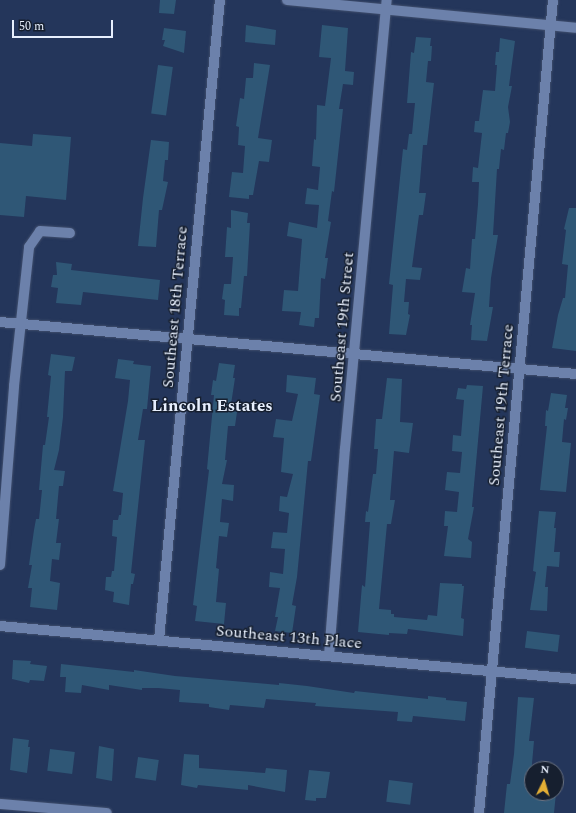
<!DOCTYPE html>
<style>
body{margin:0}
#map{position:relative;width:576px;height:813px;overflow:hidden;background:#24365b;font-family:Spectral,serif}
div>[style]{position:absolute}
.building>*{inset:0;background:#2f5776;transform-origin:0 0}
.roads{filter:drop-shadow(0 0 1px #414f6d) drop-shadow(0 0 1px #414f6d)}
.minor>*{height:10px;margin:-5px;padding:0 5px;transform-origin:5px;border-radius:5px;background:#6c81ab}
span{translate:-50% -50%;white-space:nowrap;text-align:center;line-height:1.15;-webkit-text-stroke:3px #161f2f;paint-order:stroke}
.street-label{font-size:16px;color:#e7effd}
.neighbourhood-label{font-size:17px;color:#e7effd;font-weight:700}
.north{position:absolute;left:524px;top:761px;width:40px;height:40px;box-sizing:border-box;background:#161f2f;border:1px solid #6a7281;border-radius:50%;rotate:5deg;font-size:11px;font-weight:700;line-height:16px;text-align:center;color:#e7effd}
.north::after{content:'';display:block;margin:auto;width:14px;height:18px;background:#e3ae35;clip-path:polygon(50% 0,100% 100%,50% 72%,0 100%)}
.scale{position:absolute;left:12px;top:20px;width:101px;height:18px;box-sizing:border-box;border:2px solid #e7effd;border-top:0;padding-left:5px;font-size:12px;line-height:14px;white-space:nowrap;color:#e7effd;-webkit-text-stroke:3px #161f2f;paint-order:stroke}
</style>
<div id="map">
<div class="building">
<div style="clip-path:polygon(160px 0,176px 0,174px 14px,159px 13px)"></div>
<div style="clip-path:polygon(246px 25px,276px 30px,275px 45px,245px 42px)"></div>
<div style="clip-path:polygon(322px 25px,348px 28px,345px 71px,354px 72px,353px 85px,343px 84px,339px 109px,343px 109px,334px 192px,332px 191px,328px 221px,331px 222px,325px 258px,328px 258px,325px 279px,321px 278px,319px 318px,315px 318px,314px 327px,299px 325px,301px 312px,282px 311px,284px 290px,298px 291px,302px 239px,287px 236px,289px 222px,317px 228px,319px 205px,305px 204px,307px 188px,318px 190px,320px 167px,312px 166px,314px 139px,316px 140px,317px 105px,325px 106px,331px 58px,319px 57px)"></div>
<div style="clip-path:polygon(164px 28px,186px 31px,184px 53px,163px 46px,165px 40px,162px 40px)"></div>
<div style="clip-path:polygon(416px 37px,431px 38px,430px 46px,432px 46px,431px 61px,428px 61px,426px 82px,434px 83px,427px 145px,423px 145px,419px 193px,426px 193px,423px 215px,419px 215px,412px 267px,422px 268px,420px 280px,406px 279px,404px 302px,409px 302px,408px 314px,410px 315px,406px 335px,389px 334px,393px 285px,389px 284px,403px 149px,407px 150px,409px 134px,412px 134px,415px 103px,407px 103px,411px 52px,414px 53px)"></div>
<div style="clip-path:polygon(500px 38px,515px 41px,509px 86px,512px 86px,508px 107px,510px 122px,508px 133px,506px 133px,504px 150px,501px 149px,499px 169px,497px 169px,493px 235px,498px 235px,491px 278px,489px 307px,493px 307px,487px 341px,471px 340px,472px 325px,470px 325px,475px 293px,462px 292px,466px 268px,470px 269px,472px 239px,475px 239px,478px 204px,479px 182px,472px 182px,473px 167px,478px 168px,482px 133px,474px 132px,475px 121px,479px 121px,483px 90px,495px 91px,497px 65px,495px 65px,496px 52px,499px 52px)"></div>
<div style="clip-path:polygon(254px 63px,270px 65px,258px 138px,272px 140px,269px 162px,259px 161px,253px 195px,249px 195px,249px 199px,229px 197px,232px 172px,243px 173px,245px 146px,238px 145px,239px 127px,236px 126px,240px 98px,244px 99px,246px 78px,253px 78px)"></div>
<div style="left:158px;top:65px;width:15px;height:49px;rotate:8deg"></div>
<div style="clip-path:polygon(33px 134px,71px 137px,66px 200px,26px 196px,24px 217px,0 215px,0 143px,32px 146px)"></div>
<div style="clip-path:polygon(151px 140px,169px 142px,168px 160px,165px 160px,163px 181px,168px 182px,162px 210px,159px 210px,156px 247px,138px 246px,143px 198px)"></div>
<div style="clip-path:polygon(569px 208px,576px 208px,576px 351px,552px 348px,558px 315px,563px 298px,565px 298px,568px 265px,562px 264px,566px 230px,564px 229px)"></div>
<div style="clip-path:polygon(231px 210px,248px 213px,247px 223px,250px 223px,247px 276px,244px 276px,241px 308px,239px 308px,239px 316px,224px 315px,225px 300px,222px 299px,224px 284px,231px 284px,233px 257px,225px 257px,227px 227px,231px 228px)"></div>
<div style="clip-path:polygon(56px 262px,72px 264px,71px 270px,160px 280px,158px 300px,83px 292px,81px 305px,56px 303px,58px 288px,51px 287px,53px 275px,57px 275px)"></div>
<div style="clip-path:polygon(51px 354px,75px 357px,72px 371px,65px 371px,63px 417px,59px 450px,54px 470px,65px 471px,63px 486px,59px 486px,56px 519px,59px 519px,56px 543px,61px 543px,59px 560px,52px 559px,50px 581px,60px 583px,57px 610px,30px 607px,32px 588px,28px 588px,32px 565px,29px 565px,34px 530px,36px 519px,39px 519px,42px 490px,39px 490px,43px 445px,45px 445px,49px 417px,47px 417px,51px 376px,48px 375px)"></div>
<div style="clip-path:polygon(118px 359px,134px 361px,133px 364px,151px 366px,147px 409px,143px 409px,138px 440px,145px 440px,131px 573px,135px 574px,133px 584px,131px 584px,129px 605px,113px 602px,114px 592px,105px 590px,106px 577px,111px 577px,112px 571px,114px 571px,117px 537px,112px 536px,113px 520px,118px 520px,119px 515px,121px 515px,123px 493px,113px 491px,128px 401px,130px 380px,115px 378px)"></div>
<div style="clip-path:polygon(219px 363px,235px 365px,233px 378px,235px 378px,230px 411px,237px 412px,235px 426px,228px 426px,225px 460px,227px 460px,222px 484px,234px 485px,233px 501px,222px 499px,220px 522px,229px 523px,227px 537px,219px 536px,216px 568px,219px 569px,216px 602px,226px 603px,224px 624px,195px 621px,197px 606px,193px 605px,209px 470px,207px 469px,214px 395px,211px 395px,213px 380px,216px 381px)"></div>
<div style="clip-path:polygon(287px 375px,316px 378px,314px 394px,320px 395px,311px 461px,308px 461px,297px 577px,292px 605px,296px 606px,292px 633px,275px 631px,278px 617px,275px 617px,280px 588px,269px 587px,270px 572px,283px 574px,285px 549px,271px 548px,273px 532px,287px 533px,289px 513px,279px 511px,280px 496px,287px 497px,293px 474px,281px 472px,284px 438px,273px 437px,276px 419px,292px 421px,298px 394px,286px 392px)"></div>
<div style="clip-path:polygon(387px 378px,402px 379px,400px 422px,413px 423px,409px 453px,394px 451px,390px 500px,395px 500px,391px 524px,387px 524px,379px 609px,391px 610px,391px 614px,394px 614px,394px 617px,427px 620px,428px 615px,437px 616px,440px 583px,462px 584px,462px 586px,464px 586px,461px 618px,464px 619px,463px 636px,408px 629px,407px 634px,389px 633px,389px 635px,358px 632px,362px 585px,365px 587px,370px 522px,365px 522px,366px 511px,368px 512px,373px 474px,376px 474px,378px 449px,374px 449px,376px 419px,382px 419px)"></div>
<div style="clip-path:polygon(467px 385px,483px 386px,472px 507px,474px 507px,468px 539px,472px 542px,471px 558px,444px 556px,448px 526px,444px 526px,445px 511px,457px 512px,459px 492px,445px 490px,447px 472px,460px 473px,462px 452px,452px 451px,453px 435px,461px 436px,464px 400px,456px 399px,458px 388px,466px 389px)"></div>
<div style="clip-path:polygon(551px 393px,567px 395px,565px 408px,568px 408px,566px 420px,564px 419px,562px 442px,571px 443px,566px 492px,540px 490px,547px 426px,545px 426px,546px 410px,548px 411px)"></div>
<div style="clip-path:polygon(539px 511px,556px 512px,554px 528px,556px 528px,554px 552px,560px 552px,559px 567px,547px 566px,545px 587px,548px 587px,547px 611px,530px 610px,536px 572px,533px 571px)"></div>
<div style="left:527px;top:631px;width:33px;height:17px;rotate:7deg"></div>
<div style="clip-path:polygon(13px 660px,31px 661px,30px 664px,47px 666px,44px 681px,30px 680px,29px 683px,12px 679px)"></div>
<div style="clip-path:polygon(61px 664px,134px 672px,134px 670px,175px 676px,279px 685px,279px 683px,307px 686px,354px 693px,355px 691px,428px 699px,428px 696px,446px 698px,446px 700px,467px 702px,465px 721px,413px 716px,412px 722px,397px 721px,398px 712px,315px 706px,316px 703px,266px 699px,264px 708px,230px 705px,229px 710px,209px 707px,209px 704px,179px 702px,180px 690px,158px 688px,142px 688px,142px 690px,109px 685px,109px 690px,82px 685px,81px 693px,65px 692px,66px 677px,60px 677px)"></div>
<div style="clip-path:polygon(518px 697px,534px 698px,529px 741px,534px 741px,530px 786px,532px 786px,532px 793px,556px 793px,554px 813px,504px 813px,507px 784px,510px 784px,514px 754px)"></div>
<div style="clip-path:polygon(13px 738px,29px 740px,28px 747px,30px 747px,27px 773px,10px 770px)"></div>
<div style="clip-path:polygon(99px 746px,114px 749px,112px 781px,96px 778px)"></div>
<div style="left:50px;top:749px;width:25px;height:22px;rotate:7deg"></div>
<div style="clip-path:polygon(184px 754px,199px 755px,199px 768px,265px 773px,266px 768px,287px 770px,285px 792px,248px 785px,248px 790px,198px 785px,197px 788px,181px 785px)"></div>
<div style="left:138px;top:757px;width:21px;height:21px;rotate:8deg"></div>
<div style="clip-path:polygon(309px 770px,330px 772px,326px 798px,316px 798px,316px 801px,305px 800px)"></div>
<div style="left:389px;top:780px;width:24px;height:22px;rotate:7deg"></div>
</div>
<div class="roads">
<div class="minor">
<div style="left:287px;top:0;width:290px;rotate:5.5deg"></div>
<div style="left:0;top:322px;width:578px;rotate:5.16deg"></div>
<div style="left:0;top:565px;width:180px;rotate:-85.5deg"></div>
<div style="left:14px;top:386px;width:140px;rotate:-83.8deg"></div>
<div style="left:29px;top:247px;width:19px;rotate:-55deg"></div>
<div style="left:40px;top:231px;width:30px;rotate:4deg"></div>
<div style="left:0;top:626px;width:578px;rotate:5.26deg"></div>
<div style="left:159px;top:640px;width:643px;rotate:-84.56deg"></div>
<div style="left:329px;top:656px;width:208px;rotate:-85.6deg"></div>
<div style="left:345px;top:449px;width:451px;rotate:-84.7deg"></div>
<div style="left:0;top:804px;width:107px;rotate:4.8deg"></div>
<div style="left:479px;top:813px;width:816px;rotate:-84.8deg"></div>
</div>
</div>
<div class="street-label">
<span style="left:175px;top:307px;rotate:-85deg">Southeast 18th Terrace</span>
<span style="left:342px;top:327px;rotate:-85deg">Southeast 19th Street</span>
<span style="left:501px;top:405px;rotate:-85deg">Southeast 19th Terrace</span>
<span style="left:289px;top:637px;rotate:5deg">Southeast 13th Place</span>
</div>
<div class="neighbourhood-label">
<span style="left:212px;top:407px">Lincoln Estates</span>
</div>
<div class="north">N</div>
<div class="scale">50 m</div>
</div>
